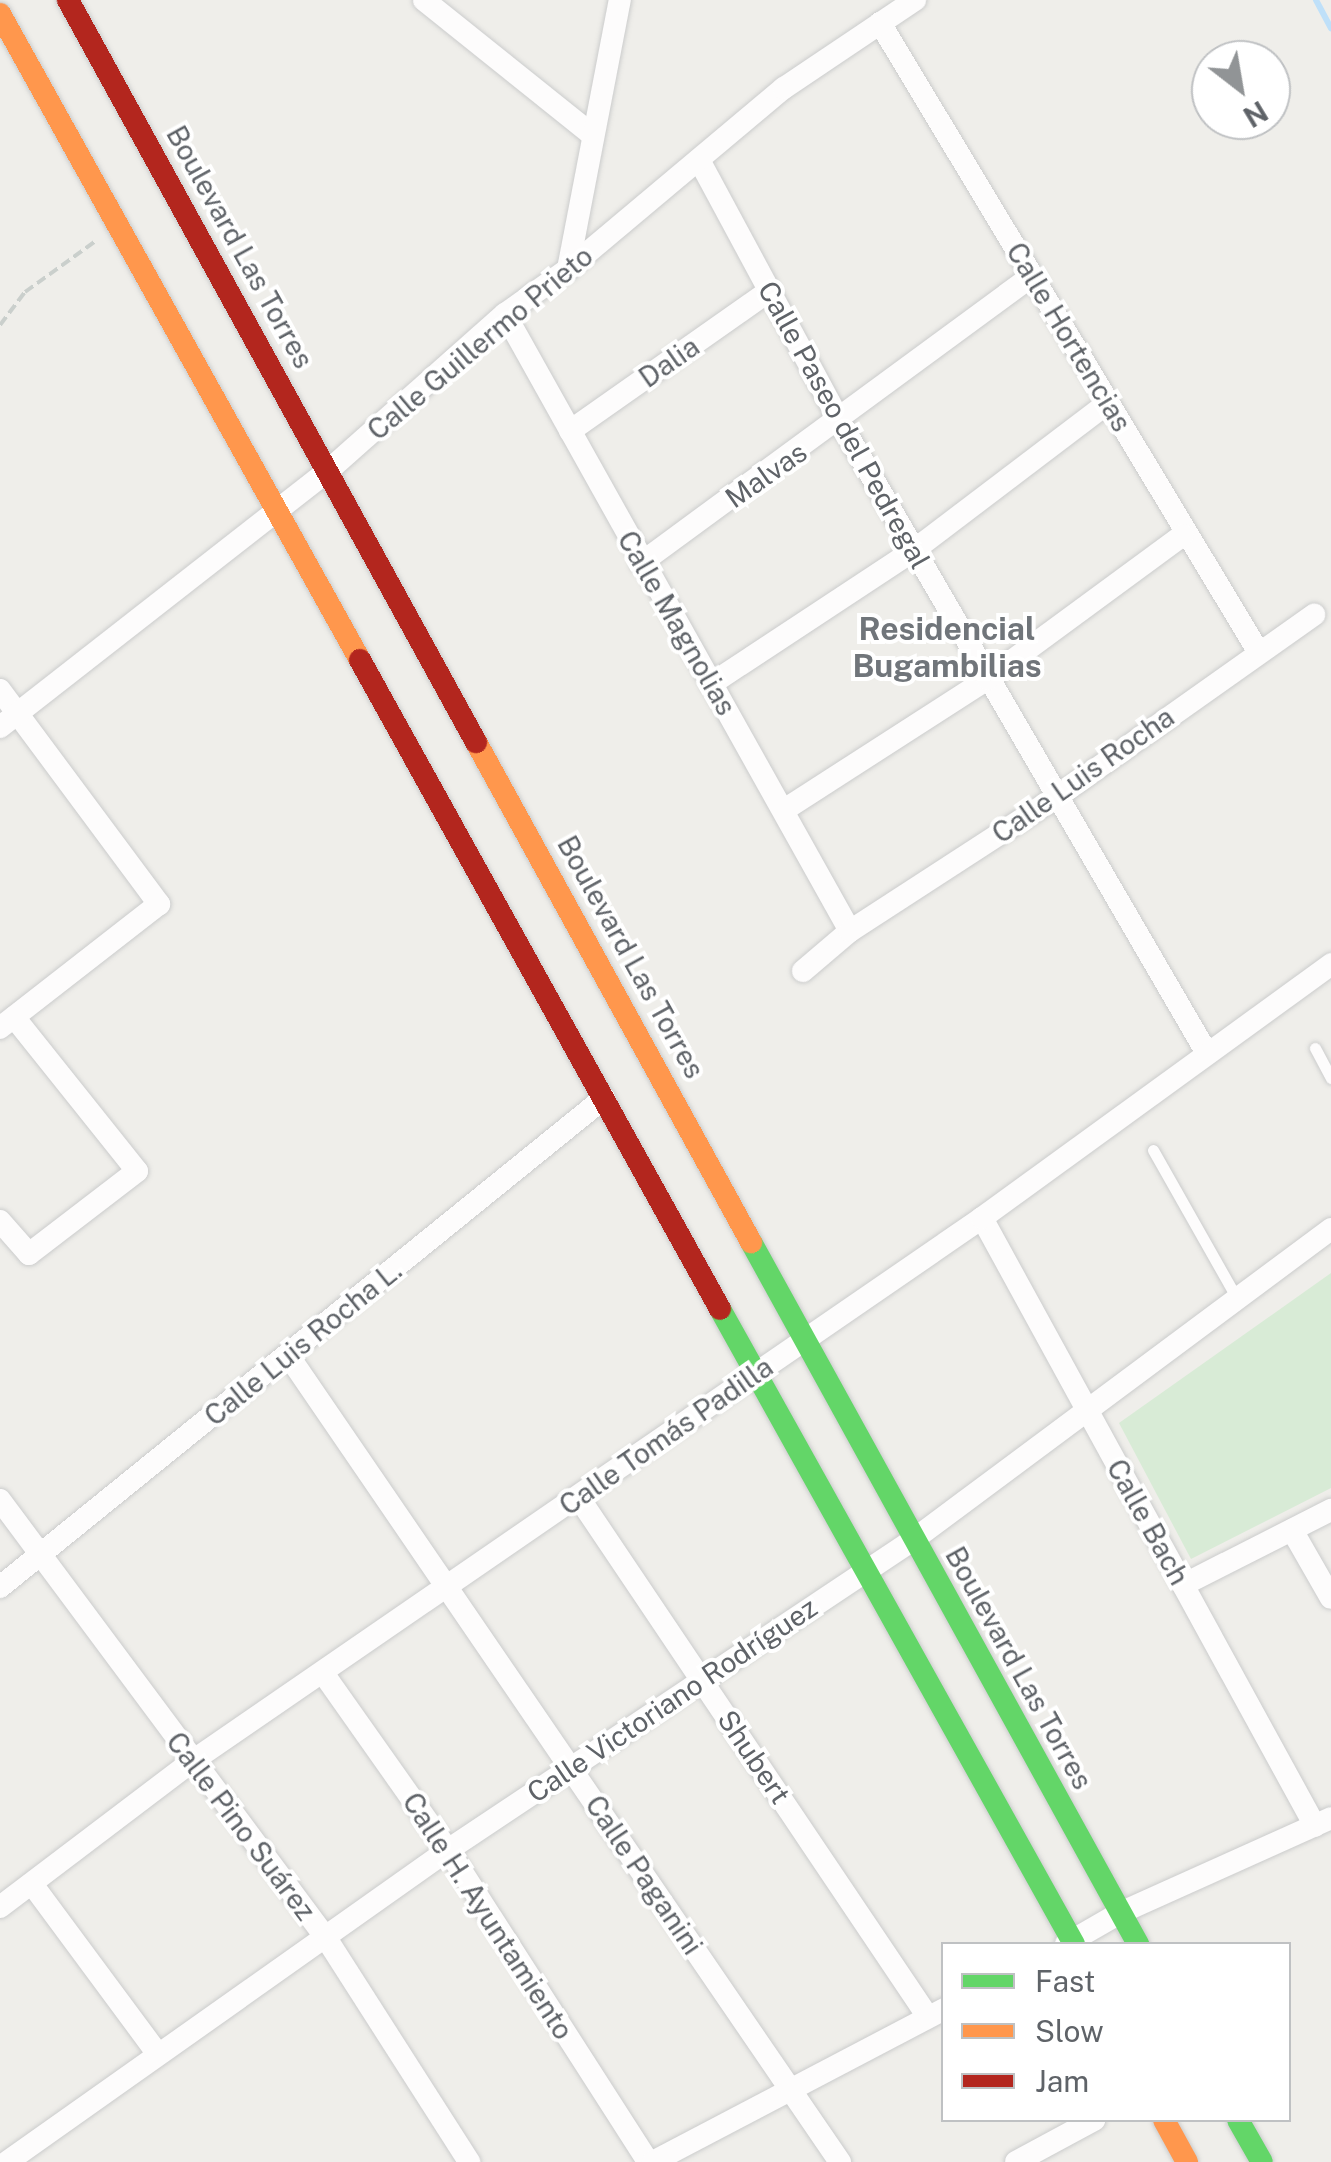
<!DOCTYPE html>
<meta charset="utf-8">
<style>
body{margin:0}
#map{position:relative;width:1331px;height:2162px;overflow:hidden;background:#efeeea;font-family:"Public Sans",sans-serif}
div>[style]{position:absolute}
.green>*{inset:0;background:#d8ebd6}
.stream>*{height:6px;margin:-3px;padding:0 3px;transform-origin:3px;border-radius:3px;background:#bfe0f9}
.path>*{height:4px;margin-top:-2px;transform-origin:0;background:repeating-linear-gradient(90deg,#cacfcc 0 10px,transparent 0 15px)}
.roads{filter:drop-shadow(0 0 2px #cbcccc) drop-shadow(0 0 2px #cbcccc)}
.lane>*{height:11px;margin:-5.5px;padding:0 5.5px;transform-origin:5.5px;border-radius:5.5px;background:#fdfcfc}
.street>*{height:22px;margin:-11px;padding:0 11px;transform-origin:11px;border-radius:11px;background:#fdfcfc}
.fast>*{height:22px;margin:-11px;padding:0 11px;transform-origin:11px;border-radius:11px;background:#63d668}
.slow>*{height:22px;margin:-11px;padding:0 11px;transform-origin:11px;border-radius:11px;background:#ff974d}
.jam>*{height:22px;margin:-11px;padding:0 11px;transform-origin:11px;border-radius:11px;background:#b3261e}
span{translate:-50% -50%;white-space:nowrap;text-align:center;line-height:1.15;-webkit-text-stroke:8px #fff;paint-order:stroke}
.street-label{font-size:28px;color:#5f6368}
.quarter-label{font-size:32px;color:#70757a;font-weight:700}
.legend{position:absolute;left:941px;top:1942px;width:350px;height:180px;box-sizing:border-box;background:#fff;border:2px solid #bfc1c3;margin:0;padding:12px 18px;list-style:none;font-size:30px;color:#5f6368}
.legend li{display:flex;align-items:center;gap:20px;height:50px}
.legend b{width:50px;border:2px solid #bfc1c3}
.north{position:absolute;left:1191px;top:40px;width:100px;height:100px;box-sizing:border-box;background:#fff;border:2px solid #bfc1c3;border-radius:50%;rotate:149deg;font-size:28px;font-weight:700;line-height:40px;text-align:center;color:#5f6368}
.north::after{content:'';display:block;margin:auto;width:35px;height:45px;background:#919496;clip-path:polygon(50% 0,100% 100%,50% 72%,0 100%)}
</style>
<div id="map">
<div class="green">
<div style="clip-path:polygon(1331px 1273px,1331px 1488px,1191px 1559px,1119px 1423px)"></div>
</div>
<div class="stream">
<div style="left:1316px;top:0;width:32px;rotate:62deg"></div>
</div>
<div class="path">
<div style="left:0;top:325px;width:41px;rotate:-52.9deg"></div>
<div style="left:25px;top:292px;width:89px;rotate:-35.8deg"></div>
</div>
<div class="roads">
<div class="lane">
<div style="left:1315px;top:1048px;width:34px;rotate:62deg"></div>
<div style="left:1153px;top:1150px;width:169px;rotate:60.5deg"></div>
</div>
<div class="street">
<div style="left:424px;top:0;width:213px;rotate:38.7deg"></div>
<div style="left:880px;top:23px;width:733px;rotate:58.96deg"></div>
<div style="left:699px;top:160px;width:298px;rotate:61.7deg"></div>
<div style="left:840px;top:422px;width:726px;rotate:59.83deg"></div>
<div style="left:568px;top:269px;width:274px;rotate:-79.1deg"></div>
<div style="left:505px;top:314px;width:707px;rotate:60.79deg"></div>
<div style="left:570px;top:431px;width:242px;rotate:-35.1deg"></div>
<div style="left:641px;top:563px;width:486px;rotate:-36.3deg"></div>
<div style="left:711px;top:684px;width:243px;rotate:-33.4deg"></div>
<div style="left:914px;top:550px;width:243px;rotate:-37.2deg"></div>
<div style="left:0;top:690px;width:267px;rotate:53.4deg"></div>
<div style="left:159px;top:904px;width:202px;rotate:142.1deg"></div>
<div style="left:0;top:727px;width:417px;rotate:-38deg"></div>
<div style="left:329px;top:470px;width:235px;rotate:-41.6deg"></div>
<div style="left:505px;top:314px;width:77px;rotate:-35.5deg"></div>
<div style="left:568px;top:269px;width:282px;rotate:-40deg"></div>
<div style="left:784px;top:88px;width:158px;rotate:-33.9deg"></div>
<div style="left:784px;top:810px;width:242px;rotate:-32.8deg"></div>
<div style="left:987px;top:679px;width:243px;rotate:-36.3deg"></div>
<div style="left:803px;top:971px;width:62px;rotate:-40.4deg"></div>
<div style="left:850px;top:931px;width:248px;rotate:-33deg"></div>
<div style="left:1058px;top:796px;width:314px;rotate:-35.3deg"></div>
<div style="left:982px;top:1218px;width:693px;rotate:61.29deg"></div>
<div style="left:0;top:1221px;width:44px;rotate:48.7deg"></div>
<div style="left:29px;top:1254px;width:136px;rotate:-37.5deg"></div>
<div style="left:137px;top:1171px;width:197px;rotate:-128.6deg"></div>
<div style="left:288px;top:1355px;width:978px;rotate:55.63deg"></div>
<div style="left:579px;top:1498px;width:625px;rotate:56.08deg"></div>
<div style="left:0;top:1500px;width:546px;rotate:53.34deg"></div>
<div style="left:326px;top:1938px;width:266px;rotate:57.4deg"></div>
<div style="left:1292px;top:1530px;width:78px;rotate:60.2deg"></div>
<div style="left:1183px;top:1585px;width:166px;rotate:-26.9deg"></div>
<div style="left:0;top:1587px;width:777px;rotate:-38.99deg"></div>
<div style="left:323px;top:1673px;width:217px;rotate:54.8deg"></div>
<div style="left:448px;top:1850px;width:371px;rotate:57.3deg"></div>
<div style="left:32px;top:1884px;width:212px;rotate:53.5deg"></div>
<div style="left:0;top:1907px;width:240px;rotate:-37.2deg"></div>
<div style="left:191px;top:1762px;width:960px;rotate:-34.52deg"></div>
<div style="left:982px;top:1218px;width:432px;rotate:-36deg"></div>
<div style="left:1066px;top:1944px;width:62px;rotate:-29.9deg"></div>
<div style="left:1120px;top:1913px;width:231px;rotate:-24.2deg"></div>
<div style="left:7px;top:2162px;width:540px;rotate:-35.28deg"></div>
<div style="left:448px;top:1850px;width:559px;rotate:-33.69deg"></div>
<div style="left:913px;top:1540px;width:521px;rotate:-36.65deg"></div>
<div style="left:653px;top:2162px;width:329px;rotate:-27.7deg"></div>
<div style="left:1016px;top:2162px;width:89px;rotate:-28.3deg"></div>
</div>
<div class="fast">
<div style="left:751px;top:1242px;width:802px;rotate:61.13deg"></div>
<div style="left:720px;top:1309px;width:727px;rotate:60.86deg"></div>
<div style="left:1238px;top:2120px;width:48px;rotate:60.3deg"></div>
</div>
<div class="slow">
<div style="left:0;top:14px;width:740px;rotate:60.87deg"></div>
<div style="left:476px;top:742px;width:571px;rotate:61.19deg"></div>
<div style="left:1164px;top:2120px;width:48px;rotate:61.3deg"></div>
</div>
<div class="jam">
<div style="left:68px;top:0;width:847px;rotate:61.2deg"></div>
<div style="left:360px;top:660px;width:742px;rotate:60.98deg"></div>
</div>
</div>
<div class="street-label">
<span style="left:240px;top:247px;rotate:61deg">Boulevard Las Torres</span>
<span style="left:1069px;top:337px;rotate:59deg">Calle Hortencias</span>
<span style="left:480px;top:343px;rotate:-40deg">Calle Guillermo Prieto</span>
<span style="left:669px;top:362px;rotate:-35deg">Dalia</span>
<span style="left:844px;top:425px;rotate:61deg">Calle Paseo del Pedregal</span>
<span style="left:766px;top:475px;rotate:-35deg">Malvas</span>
<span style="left:677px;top:623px;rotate:60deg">Calle Magnolias</span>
<span style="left:1083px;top:775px;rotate:-35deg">Calle Luis Rocha</span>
<span style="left:631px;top:957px;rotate:61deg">Boulevard Las Torres</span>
<span style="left:303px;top:1343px;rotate:-39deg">Calle Luis Rocha L.</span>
<span style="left:666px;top:1436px;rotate:-35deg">Calle Tomás Padilla</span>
<span style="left:1148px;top:1522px;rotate:61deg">Calle Bach</span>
<span style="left:1019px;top:1668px;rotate:61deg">Boulevard Las Torres</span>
<span style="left:672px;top:1700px;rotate:-34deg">Calle Victoriano Rodríguez</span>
<span style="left:754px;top:1757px;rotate:56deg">Shubert</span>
<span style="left:241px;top:1826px;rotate:53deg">Calle Pino Suárez</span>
<span style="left:644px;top:1875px;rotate:56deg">Calle Paganini</span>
<span style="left:488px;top:1916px;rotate:57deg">Calle H. Ayuntamiento</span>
</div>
<div class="quarter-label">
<span style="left:947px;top:648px">Residencial<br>Bugambilias</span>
</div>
<ul class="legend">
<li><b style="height:12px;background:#63d668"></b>Fast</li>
<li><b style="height:12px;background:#ff974d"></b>Slow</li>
<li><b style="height:12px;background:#b3261e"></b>Jam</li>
</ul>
<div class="north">N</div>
</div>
